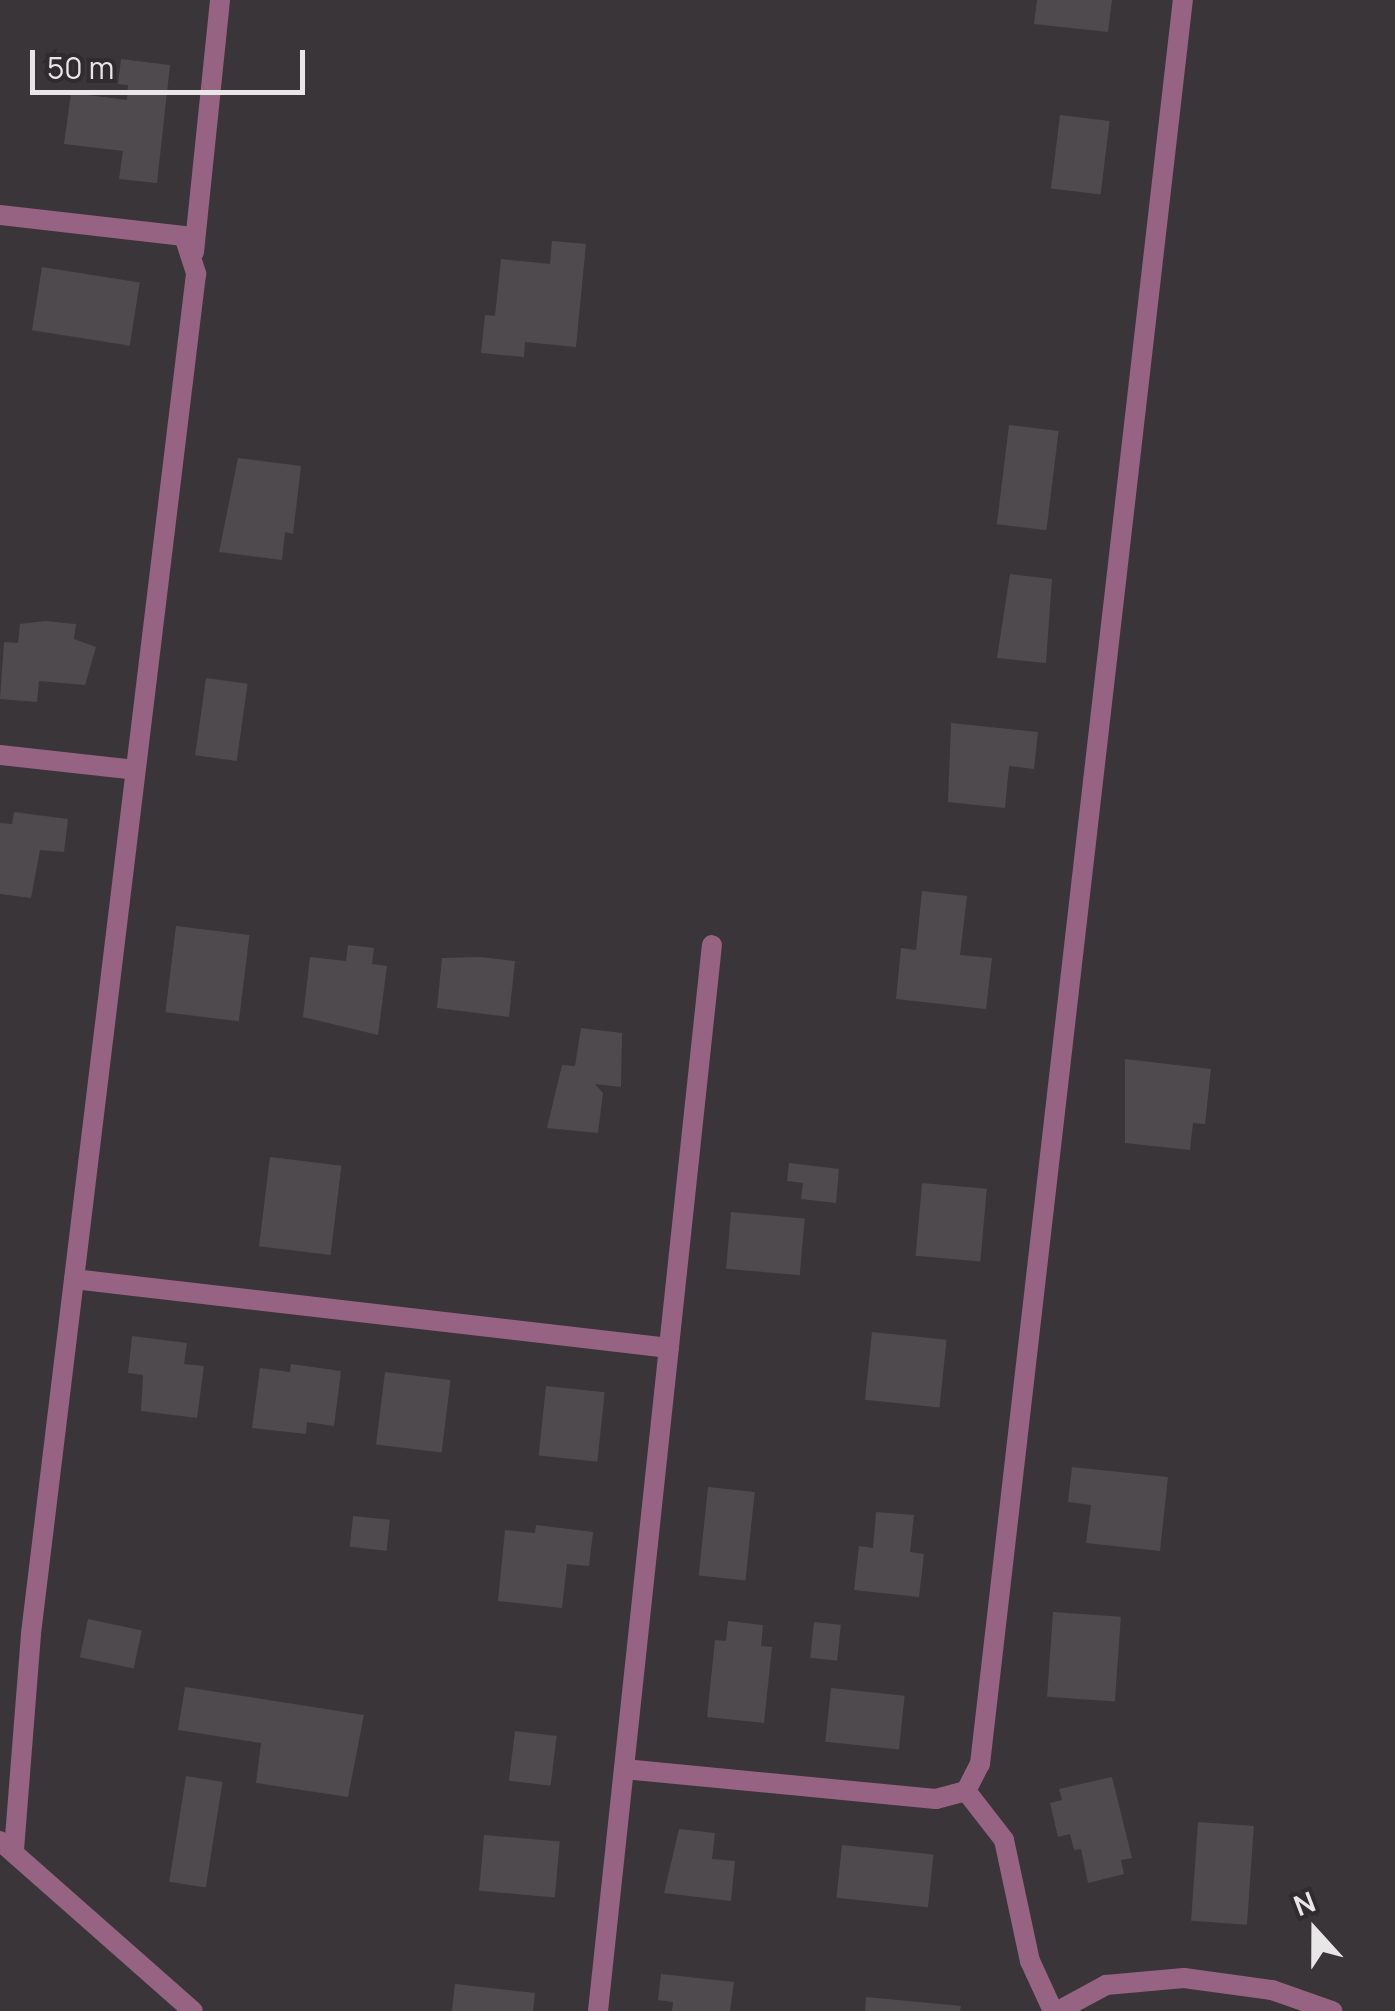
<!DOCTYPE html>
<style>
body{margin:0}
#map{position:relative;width:1395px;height:2011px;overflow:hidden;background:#3a3538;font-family:Manrope,sans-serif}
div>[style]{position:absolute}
.building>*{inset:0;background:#4f4a4d;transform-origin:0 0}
.service>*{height:20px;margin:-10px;padding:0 10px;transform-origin:10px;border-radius:10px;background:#976382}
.minor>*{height:20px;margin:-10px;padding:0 10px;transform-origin:10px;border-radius:10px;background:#976382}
.tertiary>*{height:20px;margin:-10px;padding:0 10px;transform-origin:10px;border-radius:10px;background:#976382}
span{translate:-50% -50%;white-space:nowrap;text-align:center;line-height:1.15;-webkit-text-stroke:9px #302b2e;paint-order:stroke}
.north{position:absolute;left:1265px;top:1881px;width:100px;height:100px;-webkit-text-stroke:8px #302b2e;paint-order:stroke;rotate:339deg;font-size:28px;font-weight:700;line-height:40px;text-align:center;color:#e9e6e8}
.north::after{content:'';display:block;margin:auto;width:35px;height:45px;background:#e9e6e8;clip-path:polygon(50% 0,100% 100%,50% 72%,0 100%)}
.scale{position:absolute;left:30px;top:50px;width:275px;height:45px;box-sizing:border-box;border:5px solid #e9e6e8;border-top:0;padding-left:12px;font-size:30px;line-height:35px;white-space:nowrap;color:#e9e6e8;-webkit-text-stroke:8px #302b2e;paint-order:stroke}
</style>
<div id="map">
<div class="building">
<div style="clip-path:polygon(1037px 0,1112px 0,1108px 32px,1034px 24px)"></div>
<div style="clip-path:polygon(121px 59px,170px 65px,157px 183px,119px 179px,123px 151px,64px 144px,71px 93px,127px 100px,128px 85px,118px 84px)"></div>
<div style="left:1060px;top:115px;width:50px;height:74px;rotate:7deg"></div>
<div style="clip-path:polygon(552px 241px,586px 244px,576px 347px,525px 342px,524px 357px,481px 353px,485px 315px,495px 316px,501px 259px,550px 264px)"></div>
<div style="left:42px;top:267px;width:99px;height:64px;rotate:9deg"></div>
<div style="left:1009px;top:425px;width:50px;height:100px;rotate:7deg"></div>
<div style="clip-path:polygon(238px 458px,301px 466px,293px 534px,285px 532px,282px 560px,219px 552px)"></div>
<div style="clip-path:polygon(1010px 574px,1052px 579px,1046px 663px,997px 658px)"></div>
<div style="clip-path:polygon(45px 621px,76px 624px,74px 639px,96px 647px,85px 685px,39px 681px,37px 702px,0 699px,4px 642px,18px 643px,20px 624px)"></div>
<div style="left:206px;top:678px;width:42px;height:78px;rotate:8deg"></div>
<div style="clip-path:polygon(951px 723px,1038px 732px,1034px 769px,1009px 766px,1005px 808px,948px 802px)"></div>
<div style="clip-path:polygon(14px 812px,68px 819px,64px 852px,40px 850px,31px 898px,0 894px,0 823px,12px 824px)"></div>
<div style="clip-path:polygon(922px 891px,967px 896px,960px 955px,992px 958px,986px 1009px,896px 999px,901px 948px,916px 950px)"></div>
<div style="left:176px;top:926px;width:74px;height:87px;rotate:7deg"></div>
<div style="clip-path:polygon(348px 945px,374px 948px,372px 964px,387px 966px,378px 1035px,303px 1017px,310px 957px,346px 961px)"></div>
<div style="clip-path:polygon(480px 957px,515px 961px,509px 1017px,437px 1008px,442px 958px)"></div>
<div style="clip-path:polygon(581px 1028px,622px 1033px,621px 1087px,595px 1084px,603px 1093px,598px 1133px,547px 1128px,562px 1065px,575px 1066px)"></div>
<div style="clip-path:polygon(1125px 1059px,1211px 1069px,1205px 1124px,1193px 1123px,1190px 1150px,1125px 1143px)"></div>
<div style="left:270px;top:1157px;width:72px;height:90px;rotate:7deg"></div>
<div style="clip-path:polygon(789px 1163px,839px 1169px,836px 1203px,801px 1199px,803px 1183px,787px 1181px)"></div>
<div style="left:922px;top:1183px;width:65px;height:73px;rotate:5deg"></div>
<div style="left:731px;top:1212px;width:74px;height:57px;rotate:5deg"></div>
<div style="left:872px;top:1332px;width:75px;height:68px;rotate:6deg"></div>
<div style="clip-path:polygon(132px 1336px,187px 1343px,184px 1364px,204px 1366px,197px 1418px,141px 1411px,143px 1375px,128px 1373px)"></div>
<div style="clip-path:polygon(291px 1364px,341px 1371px,334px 1426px,307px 1422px,306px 1434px,252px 1428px,260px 1368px,290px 1372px)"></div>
<div style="left:385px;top:1372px;width:66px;height:73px;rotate:7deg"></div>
<div style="left:546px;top:1386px;width:59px;height:70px;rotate:6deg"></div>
<div style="clip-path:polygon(1072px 1467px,1168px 1477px,1160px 1551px,1086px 1543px,1091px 1505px,1068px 1502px)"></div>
<div style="left:708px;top:1487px;width:47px;height:89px;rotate:6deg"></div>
<div style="clip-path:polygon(876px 1512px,914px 1515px,910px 1552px,924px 1554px,919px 1597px,854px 1590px,859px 1546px,873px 1548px)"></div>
<div style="left:353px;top:1516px;width:37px;height:31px;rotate:6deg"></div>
<div style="clip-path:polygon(536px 1525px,593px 1532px,589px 1566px,567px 1564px,562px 1608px,498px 1601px,505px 1530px,535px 1533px)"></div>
<div style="left:1053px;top:1612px;width:68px;height:85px;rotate:4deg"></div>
<div style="left:88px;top:1619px;width:55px;height:39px;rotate:12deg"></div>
<div style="clip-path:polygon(728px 1621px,763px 1625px,761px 1646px,772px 1647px,764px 1723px,707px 1717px,715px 1640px,726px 1641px)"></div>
<div style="left:814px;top:1622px;width:27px;height:36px;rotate:6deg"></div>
<div style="clip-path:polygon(185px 1687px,364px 1715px,348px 1797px,256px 1783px,261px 1743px,178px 1730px)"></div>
<div style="left:831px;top:1688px;width:74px;height:54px;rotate:6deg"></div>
<div style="left:515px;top:1731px;width:42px;height:50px;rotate:7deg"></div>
<div style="left:186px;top:1776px;width:37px;height:107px;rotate:9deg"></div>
<div style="clip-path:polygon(1112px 1777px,1132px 1858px,1121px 1860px,1124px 1874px,1088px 1883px,1081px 1849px,1074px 1850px,1070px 1834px,1058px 1837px,1050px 1803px,1062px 1800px,1059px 1789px)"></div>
<div style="left:1198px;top:1822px;width:56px;height:99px;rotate:4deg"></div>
<div style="clip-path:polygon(679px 1829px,715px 1833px,712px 1859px,735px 1861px,731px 1901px,664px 1893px)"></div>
<div style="left:484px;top:1835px;width:76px;height:56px;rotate:5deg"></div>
<div style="left:842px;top:1845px;width:92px;height:53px;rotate:6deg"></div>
<div style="clip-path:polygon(661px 1974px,734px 1982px,730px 2011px,672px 2011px,673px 2002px,658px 2000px)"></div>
<div style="clip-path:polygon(455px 1984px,535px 1993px,533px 2011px,452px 2011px)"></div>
<div style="clip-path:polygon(866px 1997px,961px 2006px,960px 2011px,865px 2011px)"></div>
</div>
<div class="service">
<div style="left:0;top:755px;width:136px;rotate:6.3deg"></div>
</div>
<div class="minor">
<div style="left:0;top:215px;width:185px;rotate:6.5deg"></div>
<div style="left:184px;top:236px;width:40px;rotate:72deg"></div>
<div style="left:196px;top:274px;width:1370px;rotate:96.92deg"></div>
<div style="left:31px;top:1634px;width:219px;rotate:94.5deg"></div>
<div style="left:194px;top:252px;width:253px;rotate:-84.1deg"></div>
<div style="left:74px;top:1279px;width:599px;rotate:6.61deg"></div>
<div style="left:624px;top:1769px;width:313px;rotate:5.5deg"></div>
<div style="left:936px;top:1799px;width:31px;rotate:-15deg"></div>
<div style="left:966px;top:1791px;width:30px;rotate:-63deg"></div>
<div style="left:980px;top:1764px;width:1776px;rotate:-83.44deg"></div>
<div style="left:966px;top:1791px;width:62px;rotate:52.2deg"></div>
<div style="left:1004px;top:1840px;width:124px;rotate:77.9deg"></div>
<div style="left:1030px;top:1961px;width:55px;rotate:65.3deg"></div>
<div style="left:598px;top:2011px;width:1072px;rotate:-83.9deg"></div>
<div style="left:1058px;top:2011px;width:55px;rotate:-28.4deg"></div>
<div style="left:1106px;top:1985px;width:78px;rotate:-5.1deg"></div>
<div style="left:1184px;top:1978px;width:89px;rotate:7.8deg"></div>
<div style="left:1272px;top:1990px;width:64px;rotate:19.3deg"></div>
</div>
<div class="tertiary">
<div style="left:0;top:1841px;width:257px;rotate:41.4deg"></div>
</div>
<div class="north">N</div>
<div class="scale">50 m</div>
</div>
